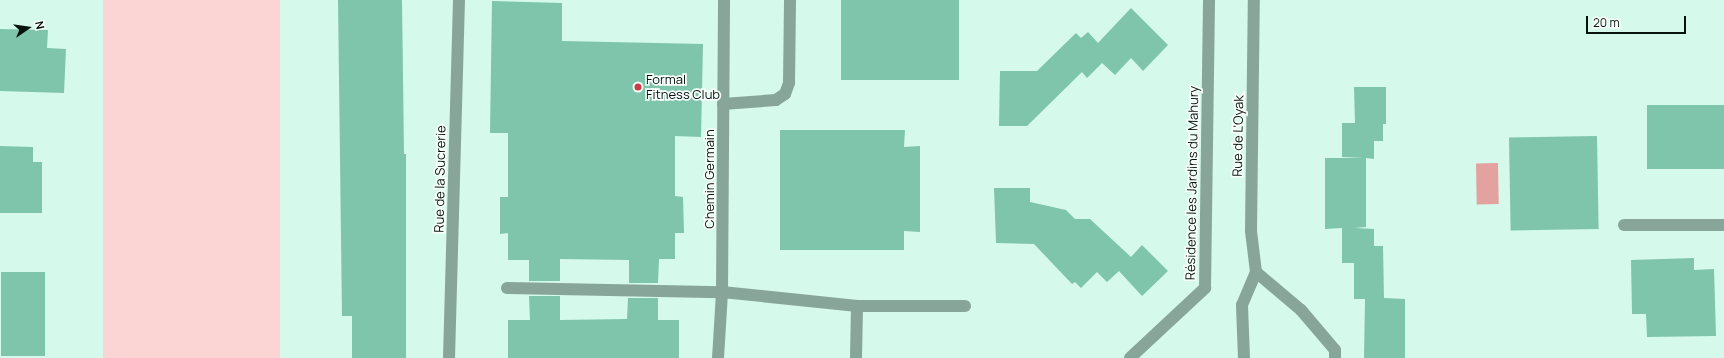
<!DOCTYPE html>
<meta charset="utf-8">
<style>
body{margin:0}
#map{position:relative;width:1724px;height:358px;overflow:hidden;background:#d5f9ea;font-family:Manrope,sans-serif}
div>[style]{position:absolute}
.green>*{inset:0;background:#fbd5d3;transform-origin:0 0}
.water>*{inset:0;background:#e3a19f;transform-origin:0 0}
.building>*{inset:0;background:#7fc5ab;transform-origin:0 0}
.minor>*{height:12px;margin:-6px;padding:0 6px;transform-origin:6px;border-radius:6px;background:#88a599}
.dots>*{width:11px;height:11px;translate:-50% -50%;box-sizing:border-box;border:2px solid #f8fffc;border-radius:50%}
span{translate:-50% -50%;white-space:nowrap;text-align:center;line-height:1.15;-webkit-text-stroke:3.5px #f8fffc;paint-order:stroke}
.poi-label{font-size:13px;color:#06130e}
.left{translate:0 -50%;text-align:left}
.street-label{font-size:13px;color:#06130e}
.north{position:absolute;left:8px;top:8px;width:40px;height:40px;-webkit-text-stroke:3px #f8fffc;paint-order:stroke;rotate:77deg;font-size:11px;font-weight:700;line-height:16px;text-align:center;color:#06130e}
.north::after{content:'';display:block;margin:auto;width:14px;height:18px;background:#06130e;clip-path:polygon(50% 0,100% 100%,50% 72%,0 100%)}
.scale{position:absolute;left:1586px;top:16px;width:100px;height:18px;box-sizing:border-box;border:2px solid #06130e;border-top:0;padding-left:5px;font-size:12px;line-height:14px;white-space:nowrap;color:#06130e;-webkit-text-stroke:3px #f8fffc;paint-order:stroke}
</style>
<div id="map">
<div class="green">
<div style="left:103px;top:0;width:177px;height:358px"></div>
</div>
<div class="water">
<div style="left:1498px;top:163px;width:41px;height:22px;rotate:89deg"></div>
</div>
<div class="building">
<div style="clip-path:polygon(338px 0,402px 0,404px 154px,406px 154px,406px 358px,352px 358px,352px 316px,342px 316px)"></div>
<div style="left:841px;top:0;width:118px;height:80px"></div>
<div style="clip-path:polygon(492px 1px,562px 3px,562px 41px,703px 44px,701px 137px,675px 136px,675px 196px,683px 197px,684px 233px,675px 233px,675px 259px,659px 259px,658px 283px,629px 283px,629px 260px,560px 259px,560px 281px,529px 281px,529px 260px,508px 260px,508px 233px,500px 234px,500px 197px,508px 197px,508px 133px,490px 133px)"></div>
<div style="clip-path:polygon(1131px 8px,1168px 45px,1143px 71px,1131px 58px,1115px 75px,1102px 63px,1087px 78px,1082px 72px,1027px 126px,999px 126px,1000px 71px,1037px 71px,1076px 33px,1081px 38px,1088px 32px,1098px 43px)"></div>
<div style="clip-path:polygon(0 29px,48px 30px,47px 48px,66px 49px,64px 93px,0 91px)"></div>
<div style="clip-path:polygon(1354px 87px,1386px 87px,1386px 124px,1383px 124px,1383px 141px,1374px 141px,1374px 159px,1366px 158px,1366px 227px,1355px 228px,1374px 229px,1374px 246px,1383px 246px,1384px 298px,1405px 299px,1405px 358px,1364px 358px,1365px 299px,1354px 299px,1354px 263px,1342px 263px,1342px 228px,1325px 229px,1325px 158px,1364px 158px,1342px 157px,1342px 123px,1355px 123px)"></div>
<div style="left:1724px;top:105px;width:64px;height:77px;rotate:90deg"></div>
<div style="clip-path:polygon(780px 130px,905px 130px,904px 147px,920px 146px,920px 232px,904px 231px,904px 250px,780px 250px)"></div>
<div style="left:1597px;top:136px;width:93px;height:88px;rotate:89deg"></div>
<div style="clip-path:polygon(0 146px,33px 147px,33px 162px,42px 162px,42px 213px,0 213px)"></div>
<div style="clip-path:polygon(994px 188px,1030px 188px,1030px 202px,1066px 210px,1075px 219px,1090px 219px,1131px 257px,1142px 245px,1168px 271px,1142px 296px,1119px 271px,1107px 282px,1097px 272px,1081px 288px,1075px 282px,1072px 284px,1034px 244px,996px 243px)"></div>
<div style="clip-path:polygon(1694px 258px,1694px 270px,1714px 269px,1716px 336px,1647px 337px,1646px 314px,1632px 314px,1631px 260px)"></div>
<div style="left:1px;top:272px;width:44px;height:84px"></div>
<div style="clip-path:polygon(529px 296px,560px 296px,560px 320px,627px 319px,628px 298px,658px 298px,658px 320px,679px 320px,679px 358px,508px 358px,508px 320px,530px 320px)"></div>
</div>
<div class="minor">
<div style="left:723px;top:104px;width:53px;rotate:-4.3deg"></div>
<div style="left:776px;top:100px;width:11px;rotate:-34deg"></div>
<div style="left:785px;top:94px;width:12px;rotate:-70deg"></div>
<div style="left:789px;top:83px;width:83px;rotate:-89.3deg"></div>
<div style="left:1624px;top:225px;width:100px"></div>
<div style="left:1256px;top:272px;width:59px;rotate:40.2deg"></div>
<div style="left:1301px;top:310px;width:52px;rotate:49.6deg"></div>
<div style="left:1335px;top:350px;width:8px;rotate:90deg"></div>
<div style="left:507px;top:288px;width:215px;rotate:1.1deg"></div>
<div style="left:722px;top:292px;width:136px;rotate:5.9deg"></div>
<div style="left:857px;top:306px;width:108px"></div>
<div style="left:449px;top:358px;width:358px;rotate:-88.4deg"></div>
<div style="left:718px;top:358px;width:66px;rotate:-86.5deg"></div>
<div style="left:722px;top:292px;width:292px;rotate:-89.6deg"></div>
<div style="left:856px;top:358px;width:52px;rotate:-88.9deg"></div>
<div style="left:1130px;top:358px;width:103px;rotate:-43deg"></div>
<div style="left:1205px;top:288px;width:288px;rotate:-89.2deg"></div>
<div style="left:1244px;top:358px;width:53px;rotate:-92.2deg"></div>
<div style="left:1242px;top:305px;width:36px;rotate:-67deg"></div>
<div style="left:1256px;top:272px;width:41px;rotate:-97deg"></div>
<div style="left:1251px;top:231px;width:231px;rotate:-89.3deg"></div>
</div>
<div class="dots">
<div style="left:638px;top:87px;background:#cb3b46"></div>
</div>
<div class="poi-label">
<span class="left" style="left:646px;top:87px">Formal<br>Fitness Club</span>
</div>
<div class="street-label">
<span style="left:1238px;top:136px;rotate:-89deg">Rue de L'Oyak</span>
<span style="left:440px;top:179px;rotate:-89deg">Rue de la Sucrerie</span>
<span style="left:709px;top:179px;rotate:-90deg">Chemin Germain</span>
<span style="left:1192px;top:183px;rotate:-89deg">Résidence les Jardins du Mahury</span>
</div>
<div class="north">N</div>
<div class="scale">20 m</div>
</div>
